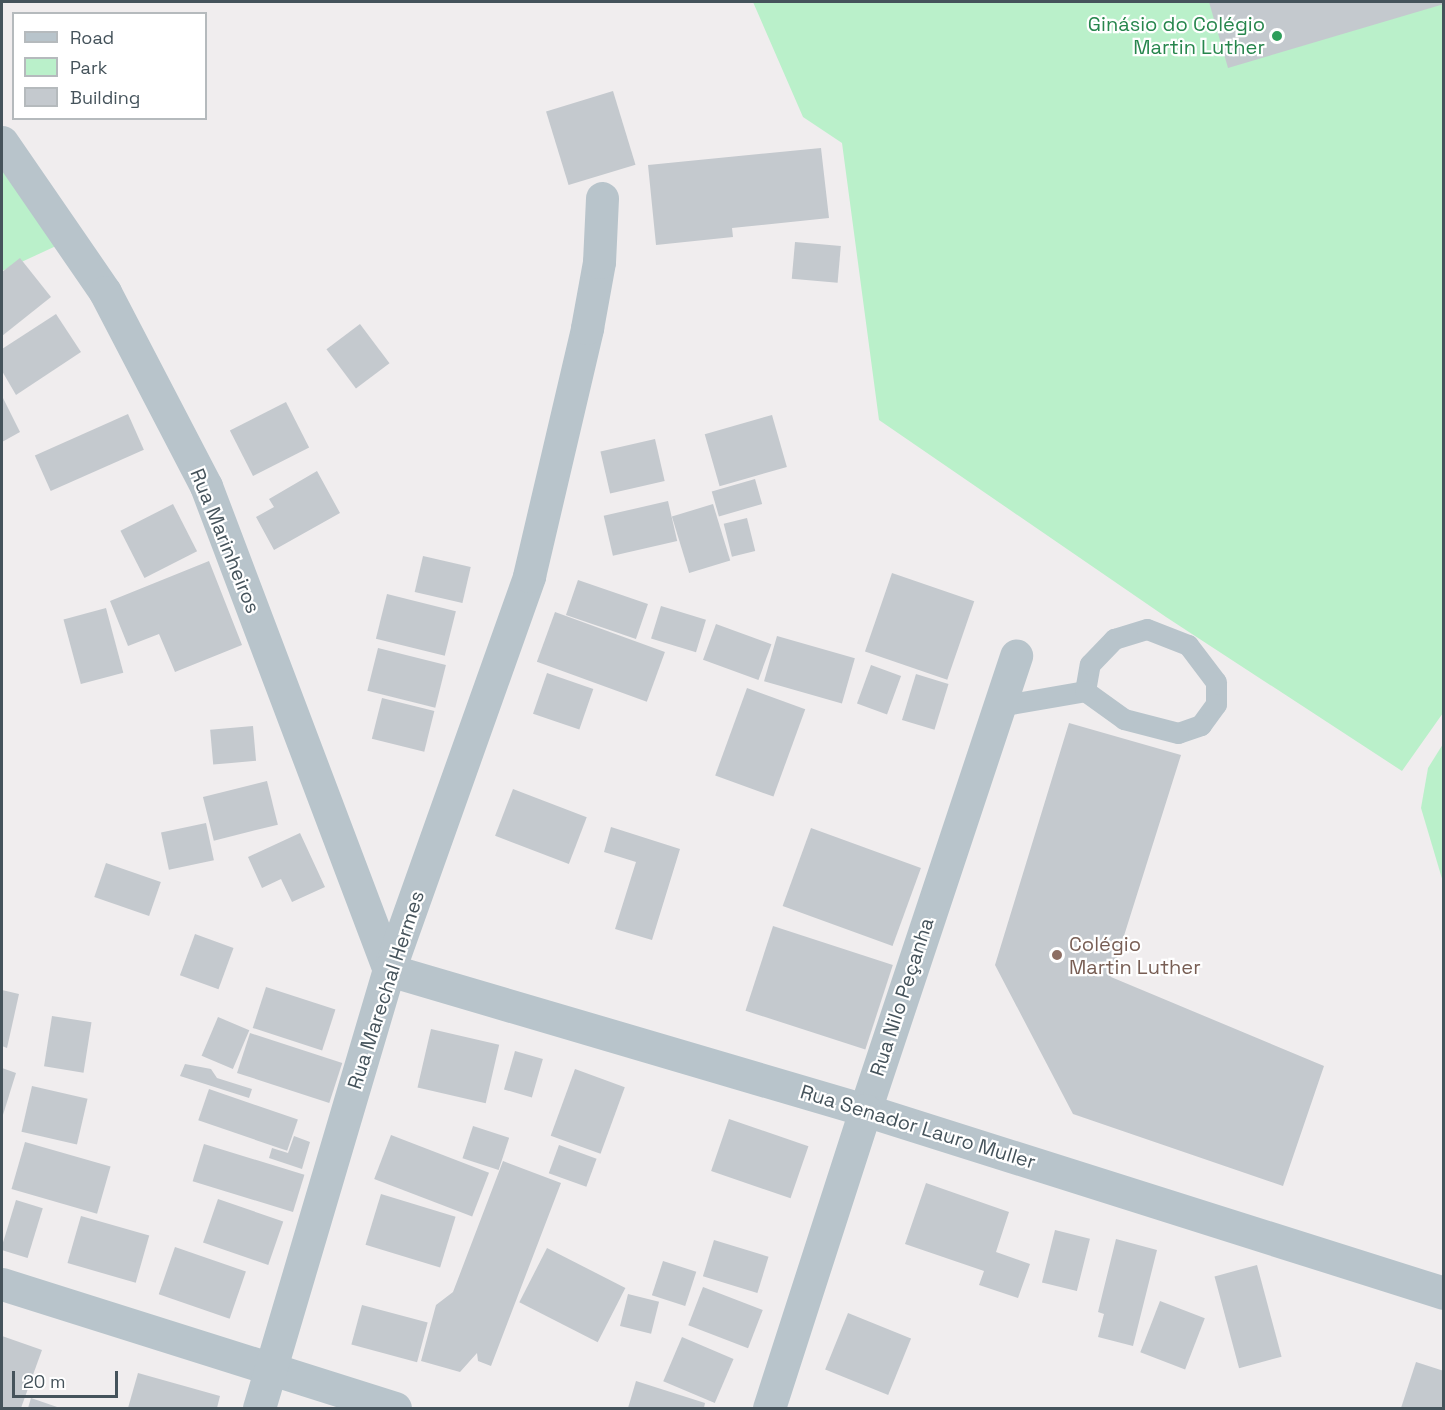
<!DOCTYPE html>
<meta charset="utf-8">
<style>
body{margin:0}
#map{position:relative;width:1445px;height:1410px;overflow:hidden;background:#f0edee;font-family:"Space Grotesk",sans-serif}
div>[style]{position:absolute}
.green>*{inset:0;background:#baf0ca}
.building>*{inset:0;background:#c4c9ce;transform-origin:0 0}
.service>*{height:21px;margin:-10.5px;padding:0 10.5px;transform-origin:10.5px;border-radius:10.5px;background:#b8c4cb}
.minor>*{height:33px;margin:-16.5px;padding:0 16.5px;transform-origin:16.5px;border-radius:16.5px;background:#b8c4cb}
.tertiary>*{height:33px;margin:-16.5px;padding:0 16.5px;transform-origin:16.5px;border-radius:16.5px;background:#b8c4cb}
.dots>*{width:16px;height:16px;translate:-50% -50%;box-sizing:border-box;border:3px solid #fff;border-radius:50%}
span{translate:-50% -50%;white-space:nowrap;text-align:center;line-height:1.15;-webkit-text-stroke:4.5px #fff;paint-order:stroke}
.leisure-label{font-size:20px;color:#27864d}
.right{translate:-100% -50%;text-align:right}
.street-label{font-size:20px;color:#45535b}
.education-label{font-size:20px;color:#785e54}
.left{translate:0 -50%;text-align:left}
.frame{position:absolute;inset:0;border:3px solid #45535b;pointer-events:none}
.legend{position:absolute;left:12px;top:12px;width:195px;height:108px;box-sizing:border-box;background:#fff;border:2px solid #b5babd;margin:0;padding:8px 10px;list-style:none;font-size:18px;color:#45535b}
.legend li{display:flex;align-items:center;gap:12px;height:30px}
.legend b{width:30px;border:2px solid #b5babd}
.scale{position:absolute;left:12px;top:1371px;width:106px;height:27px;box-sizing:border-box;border:3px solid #45535b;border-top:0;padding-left:8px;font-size:18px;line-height:21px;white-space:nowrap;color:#45535b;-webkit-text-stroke:4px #fff;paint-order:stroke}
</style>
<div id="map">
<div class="green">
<div style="clip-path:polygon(753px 2px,1443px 2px,1443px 713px,1402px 771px,1166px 617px,879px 420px,842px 143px,803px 117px)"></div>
<div style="clip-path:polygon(2px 142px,69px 240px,2px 271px)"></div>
<div style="clip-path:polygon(1443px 744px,1443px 882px,1421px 808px,1428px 768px)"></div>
</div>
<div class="building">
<div style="clip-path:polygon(1209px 2px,1444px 2px,1444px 4px,1228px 68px)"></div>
<div style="left:613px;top:91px;width:77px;height:70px;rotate:73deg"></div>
<div style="clip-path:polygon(821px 148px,829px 218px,732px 228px,733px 237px,656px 245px,648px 165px)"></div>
<div style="left:795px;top:242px;width:46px;height:37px;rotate:5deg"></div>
<div style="clip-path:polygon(20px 258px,51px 297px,2px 336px,2px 272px)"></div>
<div style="clip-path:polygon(56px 314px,81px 352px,16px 395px,2px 371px,2px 349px)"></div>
<div style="left:360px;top:324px;width:49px;height:42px;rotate:53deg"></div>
<div style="clip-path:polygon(2px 396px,20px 432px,2px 442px)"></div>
<div style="left:286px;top:402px;width:51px;height:63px;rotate:63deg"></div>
<div style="left:128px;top:414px;width:39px;height:102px;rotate:66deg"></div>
<div style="left:772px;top:415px;width:54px;height:70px;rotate:74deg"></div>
<div style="left:655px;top:439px;width:43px;height:56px;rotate:77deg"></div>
<div style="clip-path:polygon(317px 471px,340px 513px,274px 550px,256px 517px,274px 507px,269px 499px)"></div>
<div style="left:755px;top:479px;width:26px;height:45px;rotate:74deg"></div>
<div style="left:668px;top:501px;width:41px;height:66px;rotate:77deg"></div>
<div style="left:173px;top:504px;width:53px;height:59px;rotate:63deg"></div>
<div style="left:713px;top:504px;width:59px;height:43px;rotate:73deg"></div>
<div style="left:747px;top:518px;width:34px;height:24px;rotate:76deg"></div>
<div style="left:423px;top:556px;width:49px;height:37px;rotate:13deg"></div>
<div style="clip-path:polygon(209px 561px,242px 645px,175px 672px,159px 634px,128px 646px,110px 601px)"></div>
<div style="left:892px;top:573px;width:87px;height:83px;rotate:19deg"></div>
<div style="left:578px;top:580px;width:74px;height:37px;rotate:19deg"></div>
<div style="left:387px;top:594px;width:71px;height:46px;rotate:14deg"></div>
<div style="left:661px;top:606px;width:47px;height:34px;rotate:17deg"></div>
<div style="left:106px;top:608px;width:67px;height:44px;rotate:75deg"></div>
<div style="left:555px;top:612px;width:117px;height:53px;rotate:20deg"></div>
<div style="left:716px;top:624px;width:59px;height:38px;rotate:20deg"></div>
<div style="left:777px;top:636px;width:81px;height:47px;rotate:16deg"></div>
<div style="left:378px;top:648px;width:70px;height:44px;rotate:14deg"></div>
<div style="left:871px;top:665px;width:32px;height:41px;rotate:20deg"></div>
<div style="left:547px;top:673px;width:49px;height:43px;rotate:19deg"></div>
<div style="left:916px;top:674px;width:34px;height:48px;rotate:17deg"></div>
<div style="left:747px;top:688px;width:62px;height:93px;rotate:20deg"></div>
<div style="left:382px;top:698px;width:54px;height:42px;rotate:14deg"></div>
<div style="clip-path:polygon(1069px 723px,1181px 755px,1111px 977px,1324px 1066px,1283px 1186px,1073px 1114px,995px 965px)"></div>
<div style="left:253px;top:726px;width:35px;height:43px;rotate:85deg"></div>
<div style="left:267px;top:781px;width:45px;height:66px;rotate:76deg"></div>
<div style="left:513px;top:789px;width:79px;height:50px;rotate:21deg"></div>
<div style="left:206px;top:823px;width:38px;height:46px;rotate:78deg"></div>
<div style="clip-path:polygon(611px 827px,680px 849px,652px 940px,615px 929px,636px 862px,604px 852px)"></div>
<div style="left:811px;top:828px;width:117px;height:83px;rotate:20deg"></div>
<div style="clip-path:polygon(300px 833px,325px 887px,292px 902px,281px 879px,262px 888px,248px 857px)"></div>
<div style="left:106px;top:863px;width:58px;height:36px;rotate:19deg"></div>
<div style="left:773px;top:926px;width:126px;height:89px;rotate:18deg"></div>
<div style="left:195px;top:934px;width:41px;height:44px;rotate:20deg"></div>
<div style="left:266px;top:987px;width:73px;height:43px;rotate:18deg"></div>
<div style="clip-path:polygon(2px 990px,19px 994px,7px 1048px,2px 1046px)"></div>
<div style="left:52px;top:1016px;width:40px;height:51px;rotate:9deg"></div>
<div style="left:218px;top:1017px;width:34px;height:42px;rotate:23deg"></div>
<div style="left:431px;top:1029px;width:70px;height:60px;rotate:13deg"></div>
<div style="left:250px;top:1033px;width:97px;height:42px;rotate:18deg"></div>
<div style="left:515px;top:1051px;width:29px;height:40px;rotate:16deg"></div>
<div style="clip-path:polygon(185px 1064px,211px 1069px,217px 1078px,252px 1089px,249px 1098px,180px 1076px)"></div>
<div style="clip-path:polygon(2px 1068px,16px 1073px,2px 1118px)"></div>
<div style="left:575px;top:1069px;width:53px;height:71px;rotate:20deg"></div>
<div style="left:32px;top:1086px;width:57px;height:47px;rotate:13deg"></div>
<div style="left:209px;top:1089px;width:94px;height:33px;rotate:19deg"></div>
<div style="left:729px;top:1119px;width:84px;height:55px;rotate:19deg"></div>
<div style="left:473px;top:1126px;width:38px;height:34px;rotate:18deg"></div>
<div style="left:391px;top:1135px;width:105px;height:47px;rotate:21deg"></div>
<div style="clip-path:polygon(294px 1136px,310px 1142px,302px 1169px,269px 1158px,272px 1148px,288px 1153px)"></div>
<div style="left:25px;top:1142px;width:89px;height:49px;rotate:16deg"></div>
<div style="left:204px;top:1144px;width:105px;height:39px;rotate:17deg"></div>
<div style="left:559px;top:1145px;width:40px;height:30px;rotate:20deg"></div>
<div style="clip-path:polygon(503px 1161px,561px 1183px,491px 1366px,478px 1361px,477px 1353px,460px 1372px,421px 1361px,436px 1305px,453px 1292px)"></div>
<div style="clip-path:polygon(926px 1183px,1009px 1212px,996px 1252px,1030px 1264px,1018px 1298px,979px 1285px,984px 1271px,905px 1244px)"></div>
<div style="left:381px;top:1194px;width:78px;height:53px;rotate:17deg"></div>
<div style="left:218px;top:1199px;width:69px;height:46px;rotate:19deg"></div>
<div style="left:16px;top:1200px;width:28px;height:52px;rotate:17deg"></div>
<div style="left:81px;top:1216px;width:71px;height:49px;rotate:16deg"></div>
<div style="left:1055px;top:1230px;width:36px;height:54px;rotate:14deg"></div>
<div style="clip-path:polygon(1116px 1239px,1157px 1250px,1133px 1346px,1098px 1337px,1104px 1314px,1098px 1312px)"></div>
<div style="left:714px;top:1240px;width:57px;height:38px;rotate:17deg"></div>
<div style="left:175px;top:1247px;width:75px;height:50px;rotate:19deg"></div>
<div style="left:547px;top:1248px;width:88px;height:61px;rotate:27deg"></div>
<div style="left:663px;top:1261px;width:35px;height:36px;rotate:18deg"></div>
<div style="left:1257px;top:1265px;width:95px;height:44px;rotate:75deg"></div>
<div style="left:703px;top:1287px;width:64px;height:41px;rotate:21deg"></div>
<div style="left:628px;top:1294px;width:32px;height:33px;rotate:14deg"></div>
<div style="left:1160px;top:1301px;width:48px;height:55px;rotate:21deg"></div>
<div style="left:362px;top:1305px;width:68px;height:41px;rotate:15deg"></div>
<div style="left:848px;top:1313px;width:68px;height:61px;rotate:22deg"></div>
<div style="clip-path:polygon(2px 1336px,42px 1350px,21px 1408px,2px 1408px)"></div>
<div style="left:682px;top:1337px;width:56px;height:48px;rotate:23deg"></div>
<div style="clip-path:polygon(1416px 1362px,1444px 1371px,1444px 1408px,1401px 1408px)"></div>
<div style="clip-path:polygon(138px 1373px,220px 1396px,217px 1408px,128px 1408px)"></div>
<div style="clip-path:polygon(636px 1381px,705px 1403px,704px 1408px,628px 1408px)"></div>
<div style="clip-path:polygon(31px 1398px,60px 1408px,28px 1408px)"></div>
</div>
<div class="service">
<div style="left:999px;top:706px;width:87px;rotate:-9.9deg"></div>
<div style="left:1085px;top:691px;width:27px;rotate:-80deg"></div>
<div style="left:1090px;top:664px;width:35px;rotate:-46deg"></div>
<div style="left:1114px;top:639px;width:34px;rotate:-17deg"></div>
<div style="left:1147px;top:629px;width:44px;rotate:21.3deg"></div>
<div style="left:1188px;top:645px;width:46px;rotate:52.9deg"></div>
<div style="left:1216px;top:682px;width:22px;rotate:90deg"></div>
<div style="left:1216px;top:704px;width:26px;rotate:126deg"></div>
<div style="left:1201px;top:725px;width:24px;rotate:161deg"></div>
<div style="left:1178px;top:733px;width:56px;rotate:-165.5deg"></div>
<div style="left:1124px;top:719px;width:48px;rotate:-144.3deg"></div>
</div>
<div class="minor">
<div style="left:2px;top:142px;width:182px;rotate:55.5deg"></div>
<div style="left:105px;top:292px;width:219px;rotate:62.5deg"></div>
<div style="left:206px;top:486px;width:517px;rotate:69.29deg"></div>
<div style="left:389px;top:970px;width:418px;rotate:-70.4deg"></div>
<div style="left:529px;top:576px;width:255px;rotate:-76.8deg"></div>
<div style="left:587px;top:328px;width:67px;rotate:-79.7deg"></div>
<div style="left:599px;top:262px;width:64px;rotate:-87.3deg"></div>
<div style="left:865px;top:1110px;width:479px;rotate:-71.6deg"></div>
<div style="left:2px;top:1284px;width:412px;rotate:17.5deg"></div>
</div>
<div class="tertiary">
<div style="left:259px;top:1408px;width:457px;rotate:-73.5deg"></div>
<div style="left:389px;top:970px;width:496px;rotate:16.4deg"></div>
<div style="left:865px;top:1110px;width:607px;rotate:17.54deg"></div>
<div style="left:769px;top:1408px;width:313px;rotate:-72.1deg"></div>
</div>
<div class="dots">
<div style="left:1277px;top:36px;background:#2e9e5b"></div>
<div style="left:1057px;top:955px;background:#8d6e63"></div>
</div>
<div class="leisure-label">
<span class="right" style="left:1265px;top:36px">Ginásio do Colégio<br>Martin Luther</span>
</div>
<div class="street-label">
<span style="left:225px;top:541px;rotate:68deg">Rua Marinheiros</span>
<span style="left:386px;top:990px;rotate:-72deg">Rua Marechal Hermes</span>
<span style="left:902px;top:997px;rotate:-72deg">Rua Nilo Peçanha</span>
<span style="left:918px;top:1127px;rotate:17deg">Rua Senador Lauro Muller</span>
</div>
<div class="education-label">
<span class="left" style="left:1069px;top:956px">Colégio<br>Martin Luther</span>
</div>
<div class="frame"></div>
<ul class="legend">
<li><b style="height:8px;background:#b8c4cb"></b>Road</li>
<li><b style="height:16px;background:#baf0ca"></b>Park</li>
<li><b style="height:16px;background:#c4c9ce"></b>Building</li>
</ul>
<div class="scale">20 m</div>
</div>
